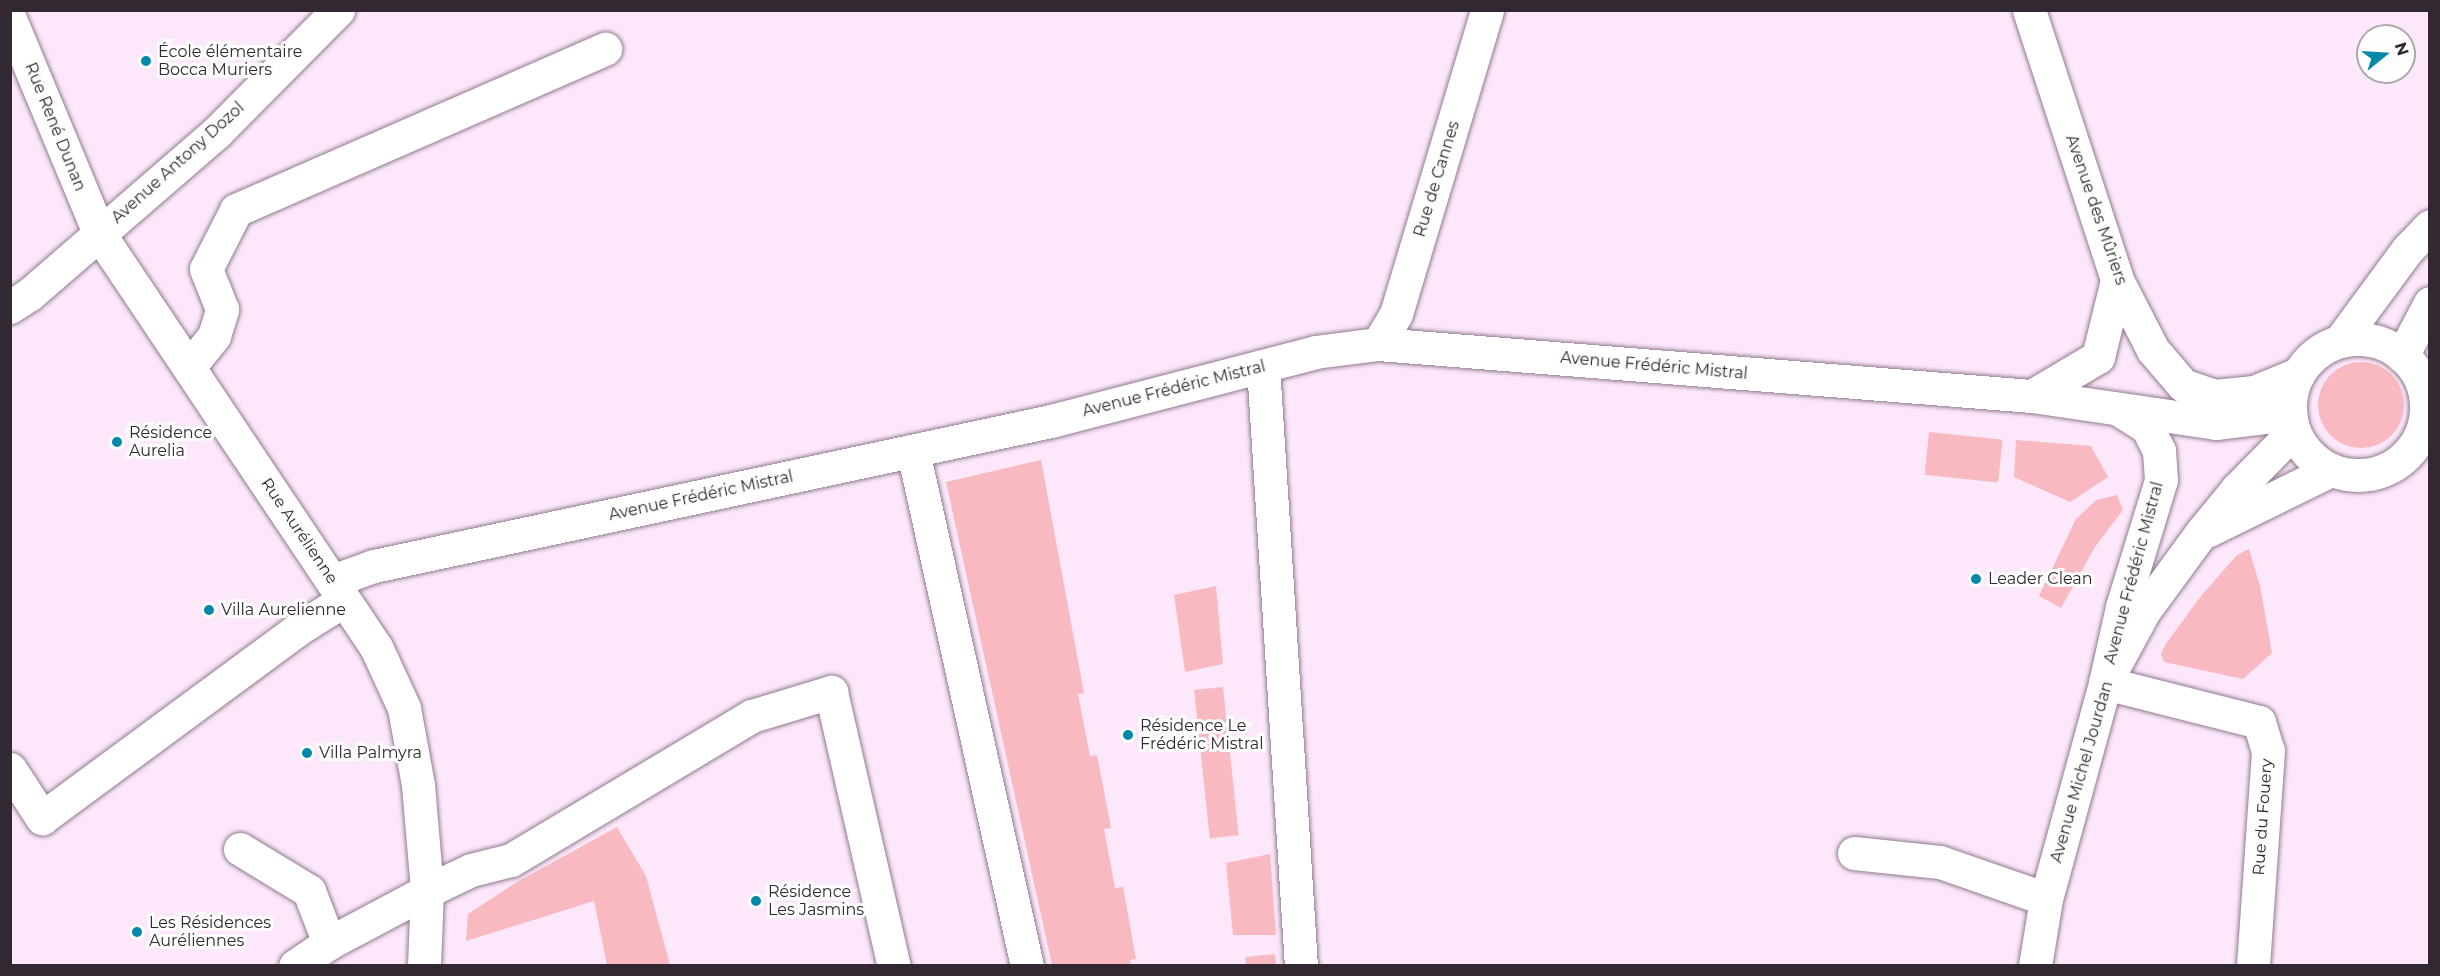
<!DOCTYPE html>
<meta charset="utf-8">
<style>
body{margin:0}
#map{position:relative;width:2440px;height:976px;overflow:hidden;background:#fde8fb;font-family:Montserrat,sans-serif}
div>[style]{position:absolute}
.green>*{inset:0;background:#f8b9c0;transform-origin:0 0}
.round{border-radius:50%}
.roads{filter:drop-shadow(0 0 2px #917a8f) drop-shadow(0 0 2px #917a8f)}
.minor>*{height:33px;margin:-16.5px;padding:0 16.5px;transform-origin:16.5px;border-radius:16.5px;background:#fff}
.minor>.ring{margin:-16.5px;padding:0;box-sizing:content-box;background:none;border:33px solid #fff;border-radius:50%}
.dots>*{width:16px;height:16px;translate:-50% -50%;box-sizing:border-box;border:3px solid #fdfdfd;border-radius:50%}
span{translate:-50% -50%;white-space:nowrap;text-align:center;line-height:1.15;-webkit-text-stroke:6px #fdfdfd;paint-order:stroke}
.poi-label{font-size:16px;color:#322831}
.left{translate:0 -50%;text-align:left}
.street-label{font-size:16px;color:#322831}
.frame{position:absolute;inset:0;border:12px solid #322831;pointer-events:none}
.north{position:absolute;left:2356px;top:24px;width:60px;height:60px;box-sizing:border-box;background:#fdfdfd;border:2px solid #aca8ab;border-radius:50%;rotate:72deg;font-size:16px;font-weight:700;line-height:24px;text-align:center;color:#322831}
.north::after{content:'';display:block;margin:auto;width:21px;height:27px;background:#0288a9;clip-path:polygon(50% 0,100% 100%,50% 72%,0 100%)}
</style>
<div id="map">
<div class="green">
<div class="round" style="left:2318px;top:362px;width:86px;height:86px"></div>
<div style="left:1929px;top:432px;width:74px;height:43px;rotate:6deg"></div>
<div style="clip-path:polygon(2016px 440px,2091px 446px,2108px 477px,2070px 502px,2014px 477px)"></div>
<div style="clip-path:polygon(1041px 460px,1084px 693px,1078px 694px,1090px 756px,1097px 755px,1111px 828px,1104px 829px,1115px 888px,1123px 887px,1136px 959px,1130px 960px,1131px 965px,1052px 965px,946px 482px)"></div>
<div style="clip-path:polygon(2117px 495px,2123px 510px,2095px 547px,2061px 608px,2039px 596px,2076px 519px,2096px 500px)"></div>
<div style="clip-path:polygon(2249px 549px,2260px 586px,2272px 653px,2243px 679px,2164px 662px,2161px 654px,2165px 645px,2201px 596px,2237px 555px)"></div>
<div style="clip-path:polygon(1216px 586px,1223px 664px,1185px 672px,1174px 595px)"></div>
<div style="left:1223px;top:687px;width:149px;height:29px;rotate:84deg"></div>
<div style="clip-path:polygon(617px 827px,646px 876px,670px 965px,607px 965px,594px 901px,466px 941px,468px 914px,517px 882px)"></div>
<div style="clip-path:polygon(1270px 854px,1276px 935px,1233px 935px,1226px 863px)"></div>
<div style="clip-path:polygon(1275px 954px,1276px 965px,1246px 965px,1245px 957px)"></div>
</div>
<div class="roads">
<div class="minor">
<div style="left:2029px;top:10px;width:284px;rotate:71.9deg"></div>
<div style="left:2117px;top:280px;width:79px;rotate:62.8deg"></div>
<div style="left:2153px;top:350px;width:46px;rotate:49.4deg"></div>
<div style="left:2183px;top:385px;width:34px;rotate:19deg"></div>
<div style="left:2215px;top:396px;width:39px;rotate:-6deg"></div>
<div style="left:2254px;top:392px;width:48px;rotate:-22.2deg"></div>
<div style="left:10px;top:19px;width:234px;rotate:67.4deg"></div>
<div style="left:100px;top:235px;width:496px;rotate:56.2deg"></div>
<div style="left:376px;top:647px;width:67px;rotate:65.3deg"></div>
<div style="left:404px;top:708px;width:78px;rotate:79.7deg"></div>
<div style="left:418px;top:785px;width:106px;rotate:85.1deg"></div>
<div style="left:427px;top:891px;width:75px;rotate:92.3deg"></div>
<div style="left:10px;top:307px;width:24px;rotate:-33deg"></div>
<div style="left:30px;top:294px;width:247px;rotate:-40.9deg"></div>
<div style="left:217px;top:132px;width:172px;rotate:-45.2deg"></div>
<div class="ring" style="left:2290px;top:339px;width:103px;height:103px"></div>
<div style="left:2340px;top:341px;width:113px;rotate:-53.6deg"></div>
<div style="left:2407px;top:250px;width:33px;rotate:-46deg"></div>
<div style="left:1378px;top:344px;width:35px;rotate:-59deg"></div>
<div style="left:1396px;top:314px;width:317px;rotate:-73.3deg"></div>
<div style="left:2402px;top:356px;width:60px;rotate:-62.2deg"></div>
<div style="left:1263px;top:366px;width:601px;rotate:86.38deg"></div>
<div style="left:189px;top:367px;width:40px;rotate:-51deg"></div>
<div style="left:214px;top:336px;width:28px;rotate:-73deg"></div>
<div style="left:222px;top:309px;width:43px;rotate:-111.8deg"></div>
<div style="left:206px;top:269px;width:66px;rotate:-63deg"></div>
<div style="left:236px;top:210px;width:403px;rotate:-23.6deg"></div>
<div style="left:2032px;top:396px;width:77px;rotate:-30.6deg"></div>
<div style="left:2098px;top:357px;width:79px;rotate:-76.1deg"></div>
<div style="left:2118px;top:409px;width:34px;rotate:32deg"></div>
<div style="left:2147px;top:427px;width:27px;rotate:63deg"></div>
<div style="left:2159px;top:451px;width:29px;rotate:86deg"></div>
<div style="left:2161px;top:480px;width:133px;rotate:107.1deg"></div>
<div style="left:2122px;top:607px;width:78px;rotate:102.6deg"></div>
<div style="left:2105px;top:683px;width:159px;rotate:14.2deg"></div>
<div style="left:2259px;top:722px;width:30px;rotate:73deg"></div>
<div style="left:2268px;top:751px;width:216px;rotate:94deg"></div>
<div style="left:913px;top:451px;width:527px;rotate:77.52deg"></div>
<div style="left:2209px;top:530px;width:136px;rotate:-26.2deg"></div>
<div style="left:332px;top:581px;width:45px;rotate:-19.7deg"></div>
<div style="left:374px;top:566px;width:692px;rotate:-12.09deg"></div>
<div style="left:1051px;top:421px;width:273px;rotate:-14.6deg"></div>
<div style="left:1315px;top:352px;width:64px;rotate:-7.2deg"></div>
<div style="left:1378px;top:344px;width:656px;rotate:4.55deg"></div>
<div style="left:2032px;top:396px;width:186px;rotate:8.3deg"></div>
<div style="left:2216px;top:423px;width:75px;rotate:-6.9deg"></div>
<div style="left:10px;top:769px;width:59px;rotate:56.9deg"></div>
<div style="left:42px;top:818px;width:318px;rotate:-36.4deg"></div>
<div style="left:298px;top:629px;width:54px;rotate:-32.2deg"></div>
<div style="left:240px;top:849px;width:81px;rotate:31.3deg"></div>
<div style="left:309px;top:891px;width:56px;rotate:69deg"></div>
<div style="left:1854px;top:853px;width:86px;rotate:6deg"></div>
<div style="left:1940px;top:862px;width:112px;rotate:19.2deg"></div>
<div style="left:295px;top:966px;width:41px;rotate:-34.1deg"></div>
<div style="left:329px;top:943px;width:111px;rotate:-28deg"></div>
<div style="left:427px;top:891px;width:49px;rotate:-25.5deg"></div>
<div style="left:471px;top:870px;width:41px;rotate:-14deg"></div>
<div style="left:511px;top:860px;width:281px;rotate:-30.9deg"></div>
<div style="left:752px;top:716px;width:83px;rotate:-16.9deg"></div>
<div style="left:831px;top:692px;width:281px;rotate:77.1deg"></div>
<div style="left:2035px;top:966px;width:68px;rotate:-80.7deg"></div>
<div style="left:2046px;top:899px;width:224px;rotate:-74.7deg"></div>
<div style="left:2105px;top:683px;width:82px;rotate:-61.6deg"></div>
<div style="left:2144px;top:611px;width:97px;rotate:-53.8deg"></div>
<div style="left:2201px;top:533px;width:57px;rotate:-50.7deg"></div>
<div style="left:2237px;top:489px;width:81px;rotate:-45.5deg"></div>
</div>
</div>
<div class="dots">
<div style="left:146px;top:61px;background:#0288a9"></div>
<div style="left:117px;top:442px;background:#0288a9"></div>
<div style="left:1976px;top:579px;background:#0288a9"></div>
<div style="left:209px;top:610px;background:#0288a9"></div>
<div style="left:1128px;top:735px;background:#0288a9"></div>
<div style="left:307px;top:753px;background:#0288a9"></div>
<div style="left:756px;top:901px;background:#0288a9"></div>
<div style="left:137px;top:932px;background:#0288a9"></div>
</div>
<div class="poi-label">
<span class="left" style="left:158px;top:61px">École élémentaire<br>Bocca Muriers</span>
<span class="left" style="left:129px;top:442px">Résidence<br>Aurelia</span>
<span class="left" style="left:1988px;top:579px">Leader Clean</span>
<span class="left" style="left:221px;top:610px">Villa Aurelienne</span>
<span class="left" style="left:1140px;top:735px">Résidence Le<br>Frédéric Mistral</span>
<span class="left" style="left:319px;top:753px">Villa Palmyra</span>
<span class="left" style="left:768px;top:901px">Résidence<br>Les Jasmins</span>
<span class="left" style="left:149px;top:932px">Les Résidences<br>Auréliennes</span>
</div>
<div class="street-label">
<span style="left:55px;top:127px;rotate:68deg">Rue René Dunan</span>
<span style="left:178px;top:163px;rotate:-42deg">Avenue Antony Dozol</span>
<span style="left:1437px;top:179px;rotate:-73deg">Rue de Cannes</span>
<span style="left:2096px;top:210px;rotate:71deg">Avenue des Mûriers</span>
<span style="left:1654px;top:366px;rotate:5deg">Avenue Frédéric Mistral</span>
<span style="left:1174px;top:389px;rotate:-14deg">Avenue Frédéric Mistral</span>
<span style="left:701px;top:496px;rotate:-12deg">Avenue Frédéric Mistral</span>
<span style="left:299px;top:531px;rotate:56deg">Rue Aurélienne</span>
<span style="left:2134px;top:573px;rotate:-75deg">Avenue Frédéric Mistral</span>
<span style="left:2082px;top:772px;rotate:-74deg">Avenue Michel Jourdan</span>
<span style="left:2263px;top:817px;rotate:-86deg">Rue du Fouery</span>
</div>
<div class="frame"></div>
<div class="north">N</div>
</div>
